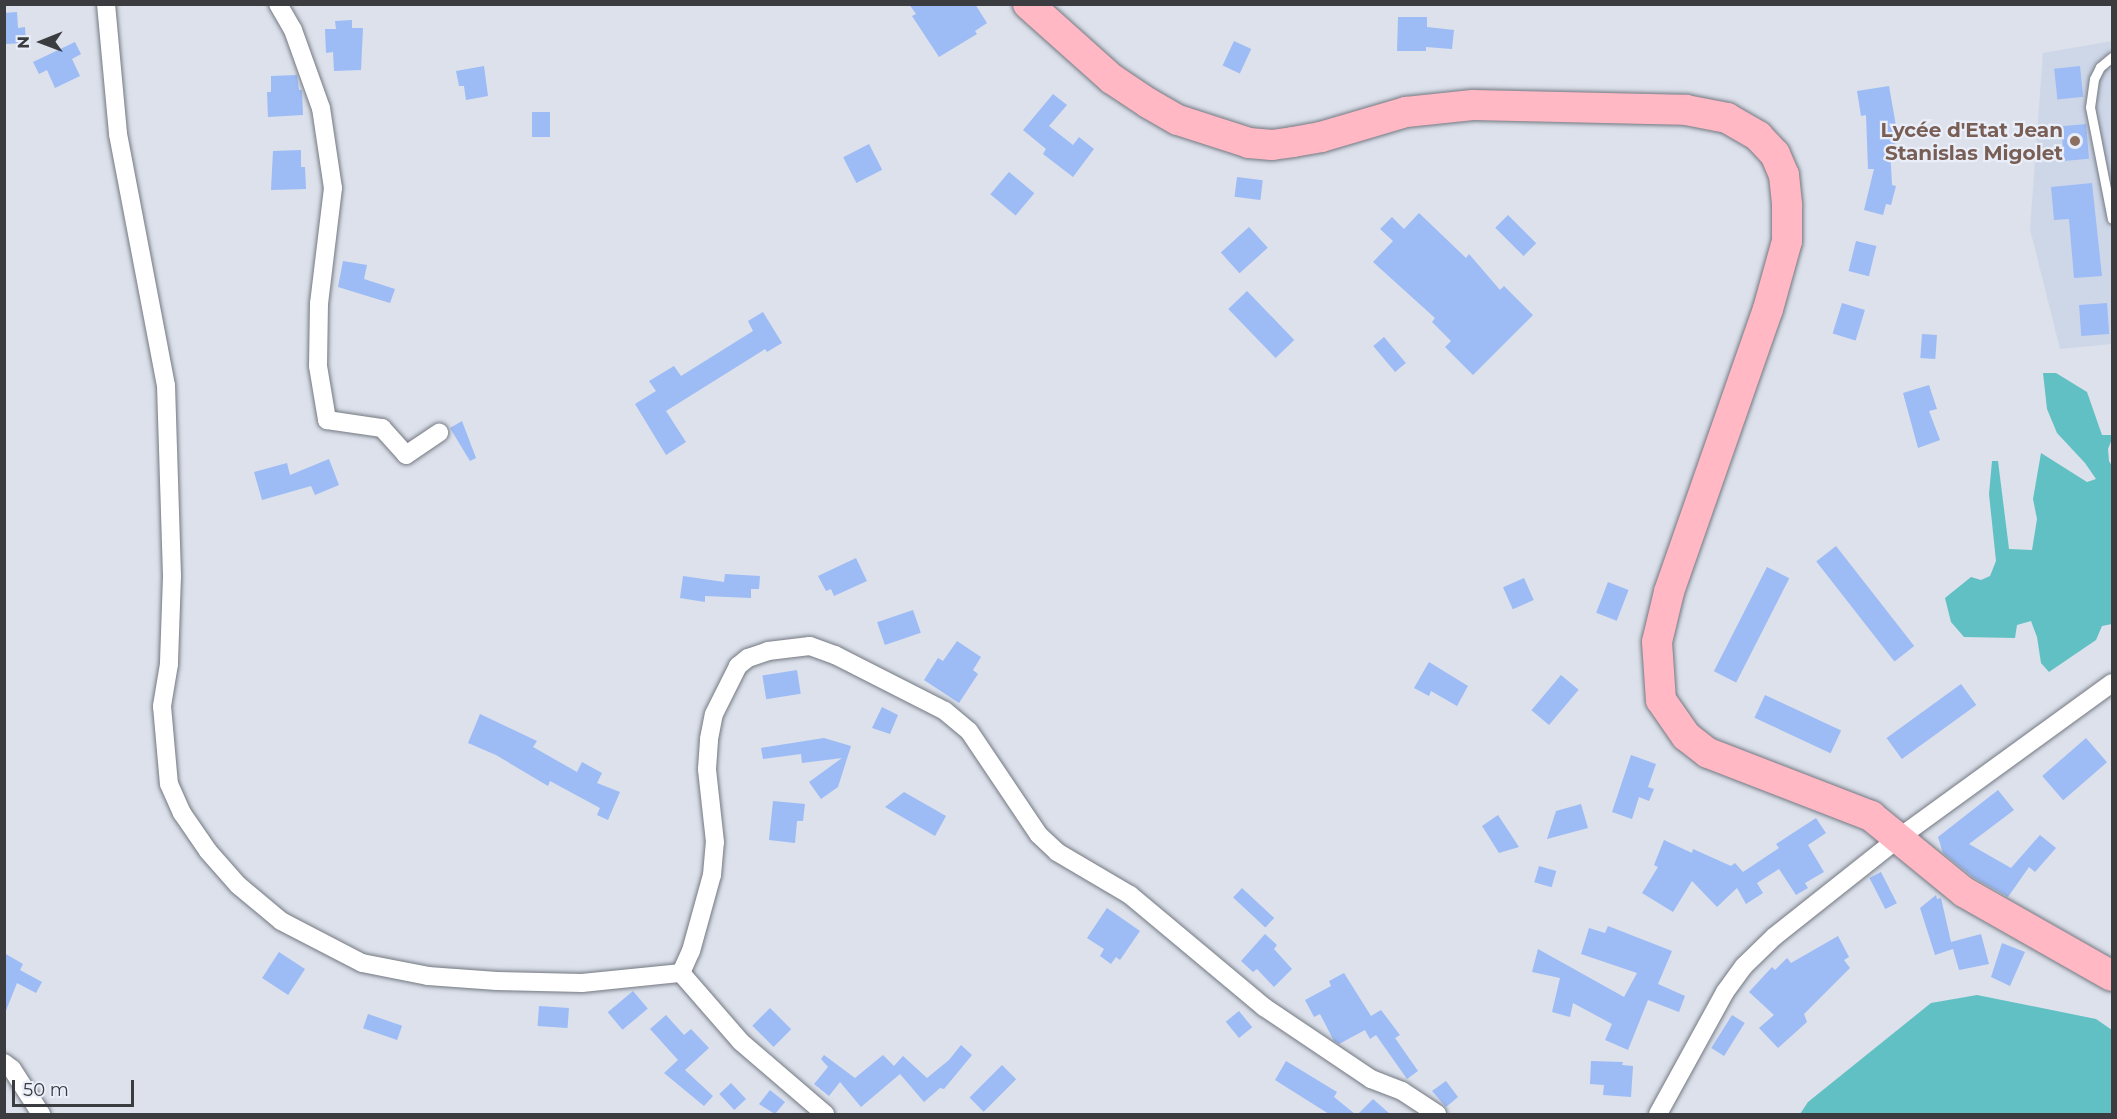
<!DOCTYPE html>
<meta charset="utf-8">
<style>
body{margin:0}
#map{position:relative;width:2117px;height:1119px;overflow:hidden;background:#dce1eb;font-family:Montserrat,sans-serif}
div>[style]{position:absolute}
.built>*{inset:0;background:#ced7e8}
.water>*{inset:0;background:#61c0c4}
.building>*{inset:0;background:#9dbbf5;transform-origin:0 0}
.roads{filter:drop-shadow(0 0 2px #737881) drop-shadow(0 0 2px #737881)}
.service>*{height:9px;margin:-4.5px;padding:0 4.5px;transform-origin:4.5px;border-radius:4.5px;background:#fff}
.minor>*{height:18px;margin:-9px;padding:0 9px;transform-origin:9px;border-radius:9px;background:#fff}
.trunk>*{height:30px;margin:-15px;padding:0 15px;transform-origin:15px;border-radius:15px;background:#ffb8c4}
.dots>*{width:16px;height:16px;translate:-50% -50%;box-sizing:border-box;border:3px solid #e9eef8;border-radius:50%}
span{translate:-50% -50%;white-space:nowrap;text-align:center;line-height:1.15;-webkit-text-stroke:4.5px #e9eef8;paint-order:stroke}
.education-label{font-size:20px;color:#785e54;font-weight:700}
.right{translate:-100% -50%;text-align:right}
.frame{position:absolute;inset:0;border:6px solid #3a3c40;pointer-events:none}
.north{position:absolute;left:12px;top:12px;width:60px;height:60px;-webkit-text-stroke:4px #e9eef8;paint-order:stroke;rotate:269deg;font-size:16px;font-weight:700;line-height:24px;text-align:center;color:#3a3c40}
.north::after{content:'';display:block;margin:auto;width:21px;height:27px;background:#3a3c40;clip-path:polygon(50% 0,100% 100%,50% 72%,0 100%)}
.scale{position:absolute;left:12px;top:1080px;width:122px;height:27px;box-sizing:border-box;border:3px solid #3a3c40;border-top:0;padding-left:8px;font-size:18px;line-height:21px;white-space:nowrap;color:#3a3c40;-webkit-text-stroke:4px #e9eef8;paint-order:stroke}
</style>
<div id="map">
<div class="built">
<div style="clip-path:polygon(2112px 41px,2112px 344px,2060px 349px,2030px 229px,2043px 53px)"></div>
</div>
<div class="water">
<div style="clip-path:polygon(2043px 373px,2056px 373px,2087px 392px,2102px 435px,2111px 435px,2112px 439px,2108px 449px,2109px 461px,2112px 466px,2112px 624px,2102px 626px,2096px 640px,2049px 672px,2041px 663px,2037px 637px,2031px 621px,2017px 625px,2015px 638px,1964px 637px,1951px 622px,1945px 598px,1971px 577px,1981px 580px,1990px 576px,1996px 561px,1989px 494px,1992px 461px,1998px 461px,2009px 549px,2032px 550px,2037px 519px,2033px 499px,2041px 453px,2087px 482px,2096px 479px,2085px 463px,2057px 433px,2047px 409px)"></div>
<div style="clip-path:polygon(1977px 995px,2096px 1019px,2112px 1030px,2112px 1114px,1800px 1114px,1808px 1102px,1931px 1003px)"></div>
</div>
<div class="building">
<div style="clip-path:polygon(909px 4px,975px 4px,987px 23px,975px 31px,977px 34px,939px 57px,912px 16px,916px 14px)"></div>
<div style="clip-path:polygon(17px 12px,18px 28px,25px 27px,26px 43px,4px 44px,4px 13px)"></div>
<div style="clip-path:polygon(1398px 17px,1427px 17px,1427px 27px,1454px 30px,1452px 49px,1426px 47px,1426px 51px,1397px 51px)"></div>
<div style="clip-path:polygon(352px 20px,352px 28px,363px 28px,361px 70px,334px 71px,333px 52px,326px 53px,325px 29px,336px 29px,335px 21px)"></div>
<div style="left:1234px;top:41px;width:19px;height:27px;rotate:25deg"></div>
<div style="clip-path:polygon(75px 42px,81px 54px,72px 59px,80px 76px,55px 88px,47px 70px,39px 74px,33px 62px)"></div>
<div style="clip-path:polygon(484px 66px,488px 96px,466px 100px,464px 86px,459px 86px,456px 71px)"></div>
<div style="left:2080px;top:66px;width:31px;height:26px;rotate:84deg"></div>
<div style="clip-path:polygon(297px 75px,299px 90px,302px 90px,303px 115px,268px 117px,267px 92px,271px 92px,271px 76px)"></div>
<div style="clip-path:polygon(1889px 86px,1896px 126px,1895px 148px,1890px 148px,1892px 185px,1896px 186px,1891px 205px,1886px 204px,1883px 215px,1864px 210px,1874px 169px,1868px 169px,1866px 115px,1861px 116px,1857px 91px)"></div>
<div style="clip-path:polygon(1053px 94px,1067px 105px,1049px 126px,1073px 145px,1079px 137px,1094px 149px,1073px 177px,1043px 154px,1046px 149px,1023px 130px)"></div>
<div style="left:532px;top:112px;width:18px;height:25px"></div>
<div style="left:2086px;top:124px;width:35px;height:25px;rotate:85deg"></div>
<div style="left:869px;top:144px;width:29px;height:29px;rotate:63deg"></div>
<div style="clip-path:polygon(301px 150px,301px 167px,305px 167px,306px 189px,271px 190px,273px 151px)"></div>
<div style="left:1009px;top:172px;width:33px;height:29px;rotate:40deg"></div>
<div style="left:1237px;top:177px;width:26px;height:20px;rotate:7deg"></div>
<div style="clip-path:polygon(2092px 183px,2102px 276px,2074px 278px,2069px 219px,2054px 220px,2051px 187px)"></div>
<div style="clip-path:polygon(1419px 213px,1466px 258px,1469px 254px,1500px 290px,1504px 286px,1533px 315px,1473px 375px,1445px 347px,1451px 341px,1432px 322px,1435px 318px,1373px 262px,1393px 241px,1380px 229px,1392px 217px,1404px 229px)"></div>
<div style="left:1508px;top:215px;width:40px;height:18px;rotate:45deg"></div>
<div style="left:1249px;top:227px;width:28px;height:38px;rotate:48deg"></div>
<div style="left:1856px;top:241px;width:21px;height:31px;rotate:14deg"></div>
<div style="clip-path:polygon(343px 261px,367px 265px,364px 279px,395px 289px,390px 303px,338px 287px)"></div>
<div style="left:1247px;top:291px;width:68px;height:26px;rotate:46deg"></div>
<div style="left:1842px;top:303px;width:24px;height:32px;rotate:17deg"></div>
<div style="left:2107px;top:303px;width:31px;height:28px;rotate:86deg"></div>
<div style="clip-path:polygon(763px 312px,782px 343px,767px 352px,765px 349px,666px 411px,686px 442px,666px 455px,635px 404px,656px 391px,649px 381px,674px 366px,681px 376px,753px 331px,748px 321px)"></div>
<div style="left:1922px;top:334px;width:15px;height:24px;rotate:4deg"></div>
<div style="left:1384px;top:337px;width:34px;height:14px;rotate:50deg"></div>
<div style="clip-path:polygon(1929px 385px,1937px 409px,1929px 411px,1940px 440px,1918px 448px,1903px 393px)"></div>
<div style="clip-path:polygon(462px 421px,476px 458px,470px 461px,450px 428px)"></div>
<div style="clip-path:polygon(329px 459px,339px 485px,315px 495px,311px 486px,262px 500px,254px 472px,287px 463px,290px 475px)"></div>
<div style="left:1836px;top:546px;width:127px;height:25px;rotate:52deg"></div>
<div style="clip-path:polygon(856px 558px,867px 581px,834px 596px,831px 589px,826px 591px,818px 576px)"></div>
<div style="left:1767px;top:567px;width:25px;height:117px;rotate:27deg"></div>
<div style="clip-path:polygon(725px 574px,760px 576px,759px 589px,751px 589px,751px 598px,705px 596px,705px 602px,680px 598px,683px 576px,724px 582px)"></div>
<div style="left:1524px;top:578px;width:24px;height:23px;rotate:66deg"></div>
<div style="left:1608px;top:582px;width:22px;height:33px;rotate:21deg"></div>
<div style="left:913px;top:610px;width:24px;height:38px;rotate:71deg"></div>
<div style="clip-path:polygon(957px 641px,981px 657px,973px 670px,978px 674px,959px 703px,924px 680px,938px 658px,943px 661px)"></div>
<div style="clip-path:polygon(1429px 662px,1468px 686px,1457px 706px,1431px 691px,1429px 696px,1414px 688px)"></div>
<div style="left:797px;top:670px;width:24px;height:35px;rotate:81deg"></div>
<div style="left:1561px;top:675px;width:23px;height:46px;rotate:40deg"></div>
<div style="left:1961px;top:684px;width:26px;height:92px;rotate:54deg"></div>
<div style="left:1765px;top:695px;width:84px;height:25px;rotate:25deg"></div>
<div style="clip-path:polygon(882px 707px,898px 715px,890px 734px,872px 728px)"></div>
<div style="clip-path:polygon(480px 714px,537px 741px,533px 747px,577px 772px,582px 762px,602px 773px,597px 783px,620px 792px,608px 820px,597px 815px,600px 808px,550px 781px,548px 786px,496px 755px,468px 743px)"></div>
<div style="clip-path:polygon(824px 738px,851px 746px,838px 787px,821px 799px,809px 782px,842px 758px,802px 763px,801px 754px,763px 759px,761px 748px)"></div>
<div style="left:2086px;top:738px;width:32px;height:58px;rotate:49deg"></div>
<div style="clip-path:polygon(1631px 755px,1656px 764px,1648px 787px,1654px 789px,1649px 801px,1639px 797px,1632px 819px,1612px 812px)"></div>
<div style="clip-path:polygon(1998px 790px,2014px 810px,1969px 844px,2011px 868px,2040px 835px,2056px 848px,2035px 872px,2029px 867px,2008px 897px,1974px 878px,1943px 853px,1938px 837px)"></div>
<div style="clip-path:polygon(904px 792px,946px 816px,935px 836px,885px 807px)"></div>
<div style="clip-path:polygon(773px 801px,805px 804px,803px 821px,797px 821px,795px 843px,769px 840px)"></div>
<div style="clip-path:polygon(1581px 804px,1588px 828px,1547px 839px,1556px 811px)"></div>
<div style="clip-path:polygon(1498px 815px,1519px 847px,1499px 853px,1482px 826px)"></div>
<div style="clip-path:polygon(1816px 818px,1826px 833px,1808px 845px,1824px 872px,1805px 883px,1808px 888px,1796px 895px,1779px 869px,1757px 883px,1763px 893px,1746px 904px,1737px 888px,1717px 907px,1692px 881px,1673px 912px,1642px 893px,1658px 867px,1654px 865px,1664px 840px,1692px 853px,1693px 849px,1731px 866px,1735px 863px,1743px 872px,1779px 848px,1776px 844px)"></div>
<div style="left:1539px;top:866px;width:18px;height:17px;rotate:16deg"></div>
<div style="left:1881px;top:872px;width:35px;height:13px;rotate:63deg"></div>
<div style="left:1242px;top:888px;width:44px;height:13px;rotate:43deg"></div>
<div style="clip-path:polygon(1936px 895px,1937px 899px,1941px 898px,1951px 942px,1981px 934px,1989px 964px,1959px 970px,1953px 949px,1935px 955px,1920px 908px)"></div>
<div style="clip-path:polygon(1107px 908px,1140px 931px,1120px 960px,1116px 957px,1111px 964px,1100px 956px,1104px 949px,1087px 938px)"></div>
<div style="clip-path:polygon(1608px 926px,1672px 951px,1658px 984px,1685px 996px,1679px 1012px,1648px 1000px,1628px 1050px,1605px 1040px,1612px 1024px,1573px 1003px,1570px 1017px,1552px 1012px,1560px 978px,1532px 972px,1538px 949px,1624px 997px,1637px 973px,1581px 954px,1589px 928px,1605px 933px)"></div>
<div style="clip-path:polygon(1265px 934px,1277px 945px,1274px 949px,1292px 969px,1274px 987px,1257px 969px,1253px 972px,1241px 961px)"></div>
<div style="clip-path:polygon(1838px 936px,1849px 957px,1844px 960px,1850px 968px,1804px 1014px,1807px 1022px,1778px 1048px,1759px 1028px,1774px 1015px,1749px 992px,1772px 967px,1775px 970px,1787px 958px,1791px 963px)"></div>
<div style="clip-path:polygon(2002px 943px,2025px 952px,2010px 986px,1991px 977px)"></div>
<div style="left:279px;top:952px;width:31px;height:31px;rotate:33deg"></div>
<div style="clip-path:polygon(4px 953px,23px 964px,20px 970px,42px 982px,36px 993px,17px 983px,5px 1013px)"></div>
<div style="clip-path:polygon(1344px 973px,1371px 1016px,1381px 1010px,1400px 1035px,1395px 1038px,1418px 1071px,1407px 1079px,1376px 1035px,1370px 1039px,1365px 1030px,1339px 1044px,1334px 1041px,1320px 1014px,1314px 1017px,1305px 1000px,1331px 986px,1329px 981px)"></div>
<div style="left:633px;top:991px;width:23px;height:33px;rotate:50deg"></div>
<div style="left:539px;top:1006px;width:30px;height:20px;rotate:4deg"></div>
<div style="left:770px;top:1008px;width:30px;height:25px;rotate:45deg"></div>
<div style="left:1239px;top:1011px;width:21px;height:17px;rotate:51deg"></div>
<div style="left:368px;top:1014px;width:36px;height:15px;rotate:19deg"></div>
<div style="clip-path:polygon(666px 1015px,684px 1035px,691px 1029px,709px 1048px,685px 1070px,713px 1096px,704px 1106px,664px 1073px,678px 1060px,650px 1029px)"></div>
<div style="left:1732px;top:1015px;width:15px;height:39px;rotate:32deg"></div>
<div style="clip-path:polygon(961px 1045px,972px 1055px,944px 1089px,940px 1088px,924px 1102px,900px 1074px,861px 1107px,840px 1082px,829px 1096px,814px 1084px,828px 1067px,821px 1059px,824px 1055px,855px 1078px,883px 1055px,894px 1066px,903px 1056px,927px 1078px,949px 1060px)"></div>
<div style="clip-path:polygon(1286px 1061px,1337px 1092px,1334px 1097px,1355px 1114px,1329px 1114px,1275px 1080px)"></div>
<div style="clip-path:polygon(1591px 1061px,1623px 1062px,1622px 1065px,1633px 1066px,1631px 1097px,1603px 1095px,1604px 1085px,1590px 1084px)"></div>
<div style="left:1002px;top:1065px;width:20px;height:46px;rotate:45deg"></div>
<div style="clip-path:polygon(1446px 1081px,1458px 1097px,1446px 1107px,1432px 1091px)"></div>
<div style="left:731px;top:1083px;width:22px;height:16px;rotate:47deg"></div>
<div style="clip-path:polygon(770px 1090px,785px 1102px,775px 1114px,759px 1104px)"></div>
<div style="clip-path:polygon(1373px 1099px,1390px 1114px,1358px 1114px)"></div>
</div>
<div class="roads">
<div class="service">
<div style="left:2112px;top:57px;width:16px;rotate:140deg"></div>
<div style="left:2100px;top:67px;width:13px;rotate:117deg"></div>
<div style="left:2094px;top:79px;width:28px;rotate:98deg"></div>
<div style="left:2090px;top:107px;width:114px;rotate:78.9deg"></div>
</div>
<div class="minor">
<div style="left:106px;top:4px;width:131px;rotate:84.7deg"></div>
<div style="left:118px;top:134px;width:256px;rotate:79.2deg"></div>
<div style="left:166px;top:385px;width:191px;rotate:88.2deg"></div>
<div style="left:172px;top:576px;width:88px;rotate:92deg"></div>
<div style="left:169px;top:664px;width:43px;rotate:99.5deg"></div>
<div style="left:162px;top:706px;width:78px;rotate:84.9deg"></div>
<div style="left:169px;top:784px;width:32px;rotate:66deg"></div>
<div style="left:182px;top:813px;width:46px;rotate:55.6deg"></div>
<div style="left:208px;top:851px;width:45px;rotate:48.6deg"></div>
<div style="left:238px;top:885px;width:56px;rotate:39.9deg"></div>
<div style="left:281px;top:921px;width:91px;rotate:27.4deg"></div>
<div style="left:362px;top:963px;width:67px;rotate:11.1deg"></div>
<div style="left:428px;top:976px;width:69px;rotate:4.1deg"></div>
<div style="left:497px;top:981px;width:85px;rotate:1.3deg"></div>
<div style="left:582px;top:983px;width:100px;rotate:-5.8deg"></div>
<div style="left:681px;top:973px;width:91px;rotate:49deg"></div>
<div style="left:741px;top:1042px;width:111px;rotate:40.6deg"></div>
<div style="left:278px;top:4px;width:30px;rotate:60deg"></div>
<div style="left:293px;top:30px;width:83px;rotate:70.3deg"></div>
<div style="left:321px;top:108px;width:81px;rotate:81.5deg"></div>
<div style="left:333px;top:188px;width:116px;rotate:96.9deg"></div>
<div style="left:319px;top:303px;width:63px;rotate:90.9deg"></div>
<div style="left:318px;top:366px;width:55px;rotate:80.5deg"></div>
<div style="left:327px;top:420px;width:56px;rotate:8.3deg"></div>
<div style="left:382px;top:428px;width:36px;rotate:48deg"></div>
<div style="left:406px;top:455px;width:40px;rotate:-34deg"></div>
<div style="left:681px;top:973px;width:24px;rotate:-66deg"></div>
<div style="left:691px;top:951px;width:79px;rotate:-74.6deg"></div>
<div style="left:712px;top:875px;width:33px;rotate:-85deg"></div>
<div style="left:715px;top:842px;width:73px;rotate:-96.3deg"></div>
<div style="left:707px;top:769px;width:30px;rotate:-86deg"></div>
<div style="left:709px;top:739px;width:25px;rotate:-79deg"></div>
<div style="left:714px;top:714px;width:54px;rotate:-63.4deg"></div>
<div style="left:738px;top:666px;width:13px;rotate:-39deg"></div>
<div style="left:748px;top:658px;width:21px;rotate:-19deg"></div>
<div style="left:768px;top:651px;width:42px;rotate:-6.8deg"></div>
<div style="left:810px;top:646px;width:27px;rotate:20deg"></div>
<div style="left:835px;top:655px;width:123px;rotate:27deg"></div>
<div style="left:945px;top:711px;width:31px;rotate:40deg"></div>
<div style="left:969px;top:731px;width:125px;rotate:56.1deg"></div>
<div style="left:1039px;top:835px;width:25px;rotate:43deg"></div>
<div style="left:1057px;top:852px;width:85px;rotate:30.5deg"></div>
<div style="left:1130px;top:895px;width:175px;rotate:39.9deg"></div>
<div style="left:1264px;top:1007px;width:129px;rotate:33.9deg"></div>
<div style="left:1371px;top:1079px;width:33px;rotate:21deg"></div>
<div style="left:1402px;top:1091px;width:42px;rotate:33.3deg"></div>
<div style="left:4px;top:1063px;width:10px;rotate:37deg"></div>
<div style="left:12px;top:1069px;width:54px;rotate:57.2deg"></div>
<div style="left:1658px;top:1114px;width:139px;rotate:-61.2deg"></div>
<div style="left:1725px;top:992px;width:32px;rotate:-54deg"></div>
<div style="left:1744px;top:966px;width:43px;rotate:-44.1deg"></div>
<div style="left:1775px;top:936px;width:159px;rotate:-38.4deg"></div>
<div style="left:1900px;top:837px;width:262px;rotate:-36deg"></div>
</div>
<div class="trunk">
<div style="left:1028px;top:4px;width:113px;rotate:41.8deg"></div>
<div style="left:1112px;top:79px;width:43px;rotate:33.7deg"></div>
<div style="left:1148px;top:103px;width:34px;rotate:30deg"></div>
<div style="left:1178px;top:120px;width:75px;rotate:17.9deg"></div>
<div style="left:1249px;top:143px;width:23px;rotate:5deg"></div>
<div style="left:1272px;top:145px;width:21px;rotate:-8deg"></div>
<div style="left:1293px;top:142px;width:28px;rotate:-10deg"></div>
<div style="left:1321px;top:137px;width:89px;rotate:-16.4deg"></div>
<div style="left:1406px;top:112px;width:67px;rotate:-6deg"></div>
<div style="left:1473px;top:105px;width:213px;rotate:1.3deg"></div>
<div style="left:1686px;top:110px;width:42px;rotate:11deg"></div>
<div style="left:1727px;top:118px;width:36px;rotate:30deg"></div>
<div style="left:1758px;top:136px;width:25px;rotate:47deg"></div>
<div style="left:1775px;top:154px;width:23px;rotate:67deg"></div>
<div style="left:1784px;top:175px;width:31px;rotate:84deg"></div>
<div style="left:1787px;top:206px;width:35px;rotate:90deg"></div>
<div style="left:1787px;top:241px;width:71px;rotate:105.6deg"></div>
<div style="left:1768px;top:309px;width:300px;rotate:109.3deg"></div>
<div style="left:1669px;top:592px;width:51px;rotate:103.5deg"></div>
<div style="left:1657px;top:642px;width:58px;rotate:86.1deg"></div>
<div style="left:1661px;top:700px;width:44px;rotate:55.2deg"></div>
<div style="left:1686px;top:736px;width:28px;rotate:38deg"></div>
<div style="left:1708px;top:753px;width:175px;rotate:21.1deg"></div>
<div style="left:1871px;top:816px;width:120px;rotate:39.3deg"></div>
<div style="left:1964px;top:892px;width:170px;rotate:29.6deg"></div>
</div>
</div>
<div class="dots">
<div style="left:2075px;top:141px;background:#8d6e63"></div>
</div>
<div class="education-label">
<span class="right" style="left:2063px;top:142px">Lycée d'Etat Jean<br>Stanislas Migolet</span>
</div>
<div class="frame"></div>
<div class="north">N</div>
<div class="scale">50 m</div>
</div>
